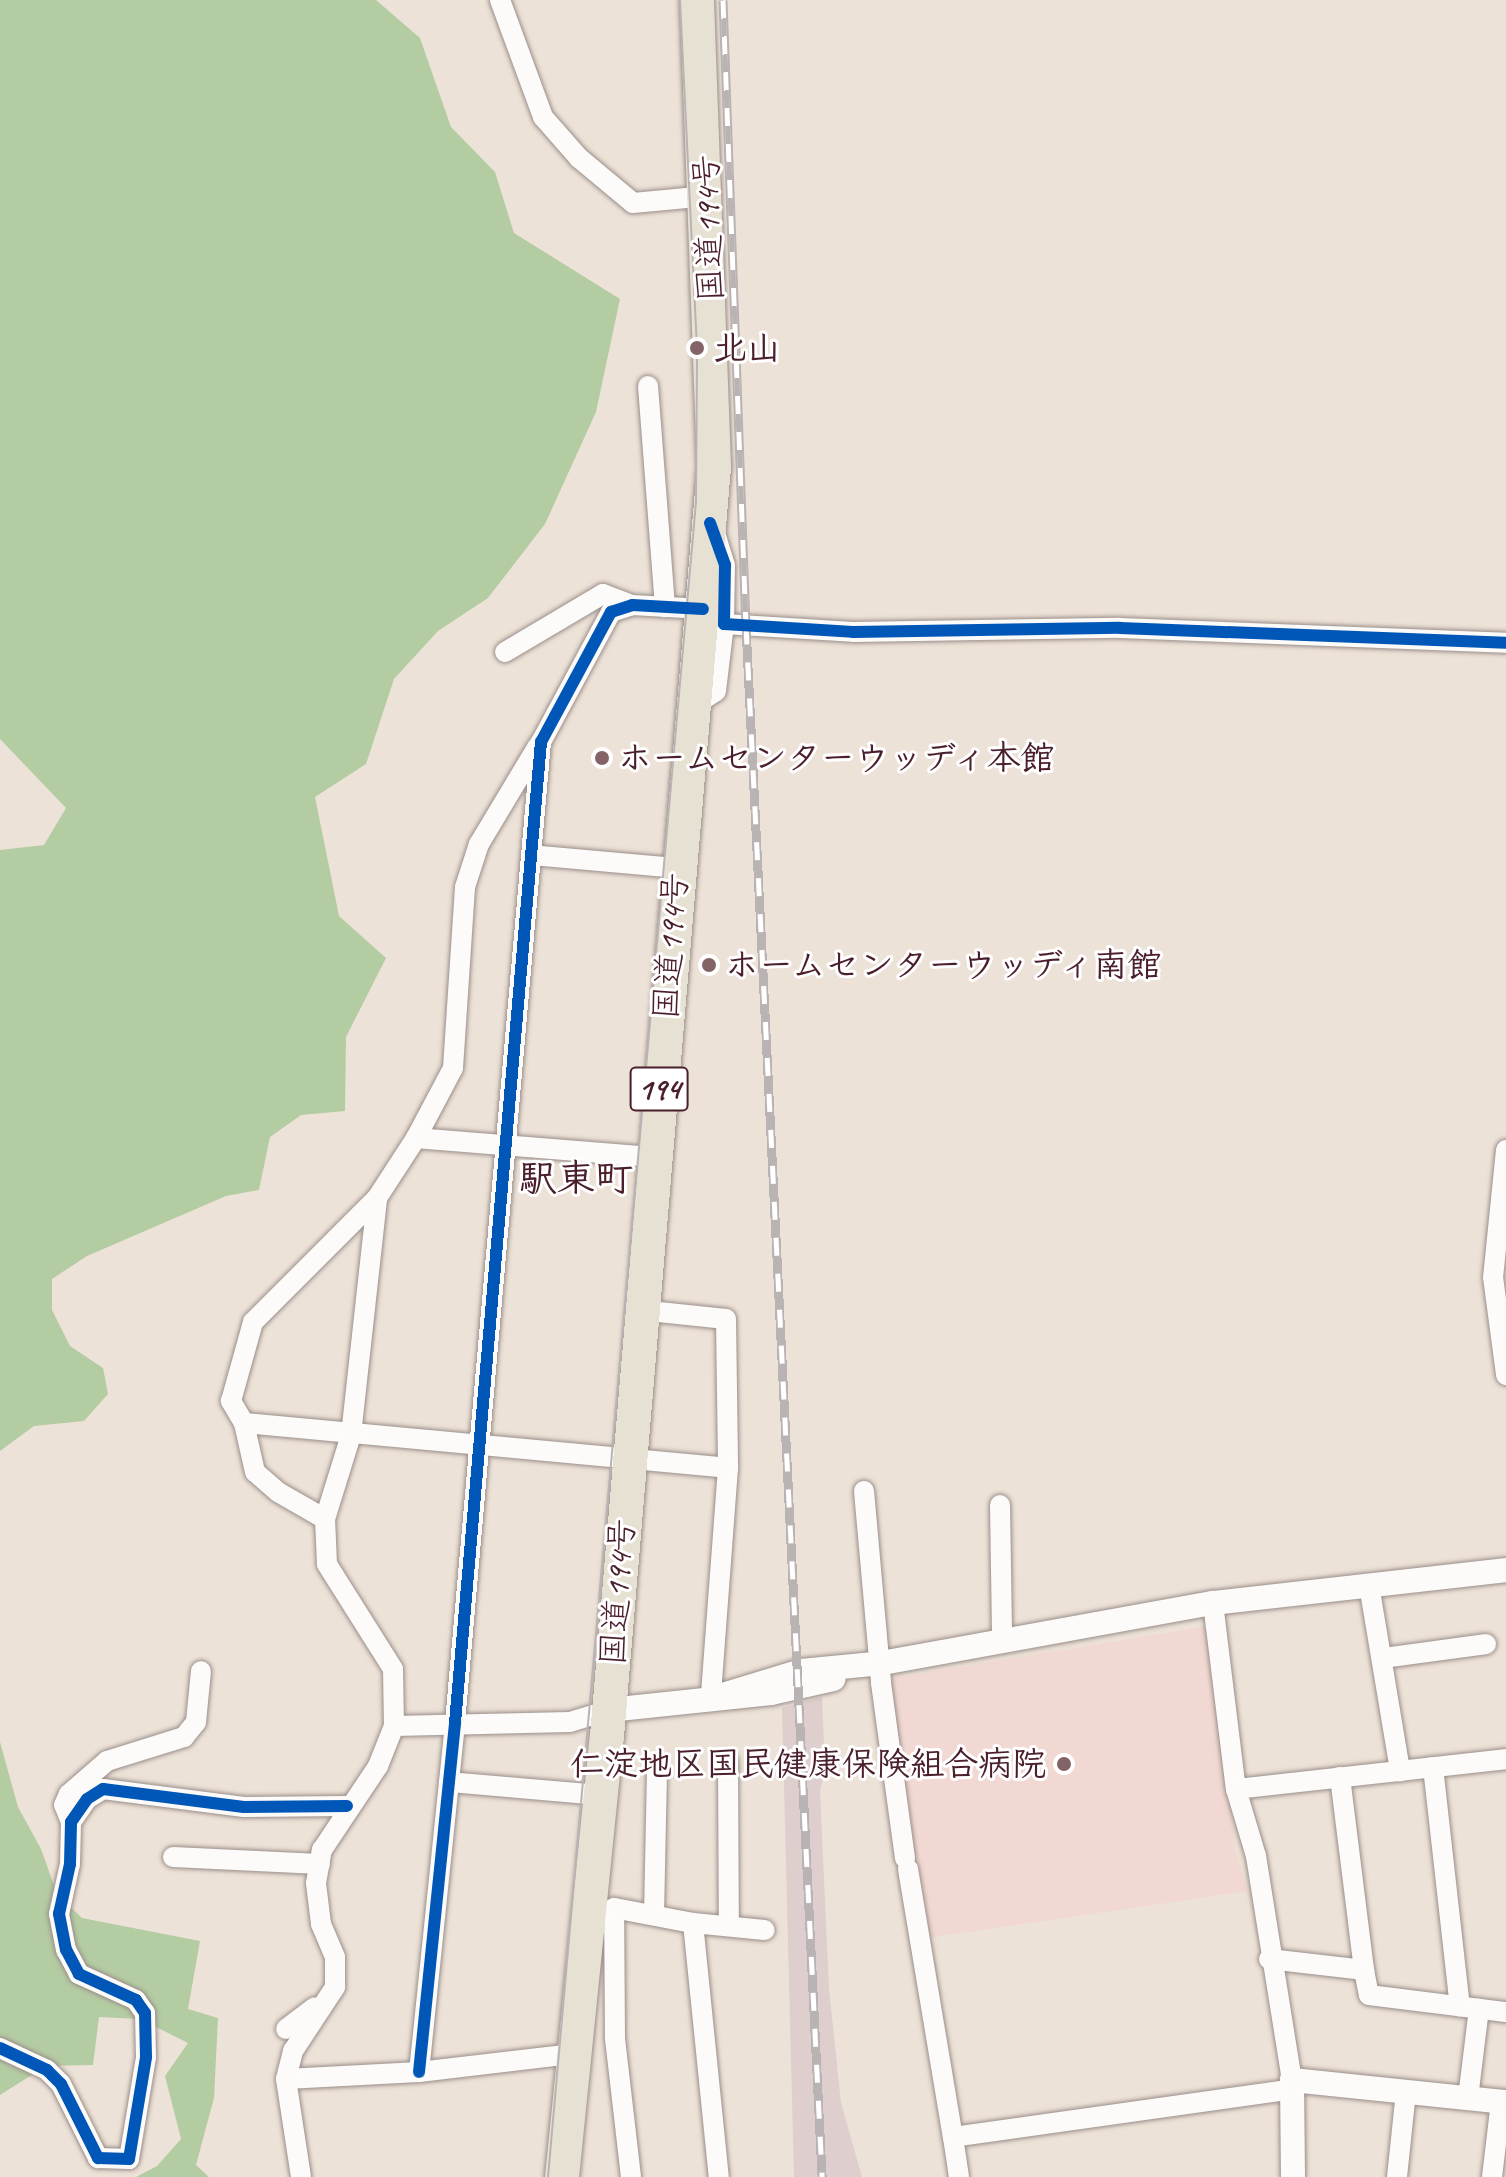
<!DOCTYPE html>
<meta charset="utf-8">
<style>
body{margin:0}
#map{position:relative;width:1506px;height:2177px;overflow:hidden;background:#ede2d7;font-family:Caveat,"Klee One",sans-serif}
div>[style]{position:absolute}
.built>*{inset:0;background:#f2d8d2}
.industrial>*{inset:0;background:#dececd}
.forest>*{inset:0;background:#b4cca2}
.roads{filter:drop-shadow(0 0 2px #9a8e8a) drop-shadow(0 0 2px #9a8e8a)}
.minor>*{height:20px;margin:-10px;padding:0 10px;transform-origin:10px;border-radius:10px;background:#fcfbf9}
.tertiary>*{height:24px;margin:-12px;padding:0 12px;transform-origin:12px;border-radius:12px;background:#fcfbf9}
.trunk>*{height:34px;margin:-17px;padding:0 17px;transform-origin:17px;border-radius:17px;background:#e7e1d4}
.tram>*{height:2px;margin:-1px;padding:0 1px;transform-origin:1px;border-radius:1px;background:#bab3b3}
.rail>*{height:9px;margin-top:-4.5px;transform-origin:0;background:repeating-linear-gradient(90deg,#fff 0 18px,#bab3b3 0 36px);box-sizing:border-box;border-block:2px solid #bab3b3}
.cycleway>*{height:12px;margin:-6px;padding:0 6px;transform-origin:6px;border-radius:6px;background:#0057b8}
.dots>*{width:22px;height:22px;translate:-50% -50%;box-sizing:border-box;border:4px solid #fff;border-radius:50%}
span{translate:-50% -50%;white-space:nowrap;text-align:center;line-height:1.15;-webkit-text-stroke:6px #fff;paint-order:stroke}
.shield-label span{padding:2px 6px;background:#fff;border:2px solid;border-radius:6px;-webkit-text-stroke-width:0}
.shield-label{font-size:32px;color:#4a1f2b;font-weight:700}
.street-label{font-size:34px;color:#4a1f2b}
.poi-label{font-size:34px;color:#4a1f2b;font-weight:700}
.left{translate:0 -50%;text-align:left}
.right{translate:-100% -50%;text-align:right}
.quarter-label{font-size:38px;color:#4a1f2b;font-weight:700}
</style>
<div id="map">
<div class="built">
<div style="clip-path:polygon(1213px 1625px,1235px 1848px,1248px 1891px,927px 1938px,888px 1679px)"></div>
</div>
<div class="industrial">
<div style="clip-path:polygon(822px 1697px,825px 1770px,820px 1791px,829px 1989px,841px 2103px,862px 2177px,794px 2177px,782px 1708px)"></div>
</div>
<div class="forest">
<div style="clip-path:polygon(0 0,376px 0,420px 38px,451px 127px,495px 172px,514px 233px,620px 299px,596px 412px,545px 524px,488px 598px,438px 631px,394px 679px,366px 764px,315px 797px,339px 916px,386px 958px,346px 1037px,345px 1111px,301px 1115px,270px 1137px,259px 1190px,226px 1196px,87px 1256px,52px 1279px,52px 1310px,70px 1346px,103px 1368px,108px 1394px,84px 1421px,34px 1426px,0 1451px,0 850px,44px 845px,66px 808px,0 739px)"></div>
<div style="clip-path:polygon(0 1742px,18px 1807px,41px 1849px,57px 1894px,82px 1918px,200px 1941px,188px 2009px,218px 2018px,214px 2098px,196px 2165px,209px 2177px,136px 2177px,157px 2166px,181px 2139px,165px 2076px,188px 2043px,140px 2019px,99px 2017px,93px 2065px,46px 2066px,0 2095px)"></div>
</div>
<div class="roads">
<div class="minor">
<div style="left:500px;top:0;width:125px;rotate:69.8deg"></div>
<div style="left:543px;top:117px;width:55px;rotate:48.7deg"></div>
<div style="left:579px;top:158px;width:70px;rotate:39.8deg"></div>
<div style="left:633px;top:203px;width:75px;rotate:-5.3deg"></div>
<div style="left:648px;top:386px;width:222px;rotate:85.6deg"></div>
<div style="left:715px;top:533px;width:34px;rotate:73deg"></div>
<div style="left:725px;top:565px;width:59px;rotate:91deg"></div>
<div style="left:724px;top:624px;width:129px;rotate:3.5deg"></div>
<div style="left:853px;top:632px;width:267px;rotate:-0.9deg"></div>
<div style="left:1120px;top:628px;width:386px;rotate:2.2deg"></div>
<div style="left:505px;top:652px;width:114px;rotate:-30.6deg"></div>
<div style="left:603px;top:594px;width:31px;rotate:21deg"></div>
<div style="left:693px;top:706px;width:27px;rotate:-33deg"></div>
<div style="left:716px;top:691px;width:67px;rotate:-83.2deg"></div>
<div style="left:531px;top:855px;width:146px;rotate:5.1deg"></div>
<div style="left:416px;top:1138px;width:79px;rotate:-62.1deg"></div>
<div style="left:453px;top:1068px;width:181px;rotate:-86.2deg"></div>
<div style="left:465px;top:887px;width:45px;rotate:-72deg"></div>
<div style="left:479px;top:844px;width:114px;rotate:-59deg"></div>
<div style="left:1506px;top:1150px;width:128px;rotate:95.8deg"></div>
<div style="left:1493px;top:1277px;width:99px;rotate:82.4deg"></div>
<div style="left:640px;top:1310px;width:86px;rotate:6deg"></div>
<div style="left:726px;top:1319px;width:149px;rotate:89.2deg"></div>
<div style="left:728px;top:1468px;width:229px;rotate:94.3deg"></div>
<div style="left:244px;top:1423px;width:486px;rotate:5.3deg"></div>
<div style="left:864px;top:1491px;width:193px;rotate:84.9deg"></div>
<div style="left:881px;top:1683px;width:177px;rotate:82.2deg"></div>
<div style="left:1000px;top:1505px;width:133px;rotate:89.1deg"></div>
<div style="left:325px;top:1519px;width:88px;rotate:-72.8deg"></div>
<div style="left:351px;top:1435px;width:238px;rotate:-83.7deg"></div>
<div style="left:1369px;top:1585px;width:189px;rotate:80.5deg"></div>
<div style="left:1213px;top:1603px;width:187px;rotate:83deg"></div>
<div style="left:1236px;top:1789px;width:70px;rotate:73.4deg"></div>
<div style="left:1256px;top:1856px;width:227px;rotate:80.9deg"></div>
<div style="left:1383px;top:1658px;width:104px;rotate:-7.7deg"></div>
<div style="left:394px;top:1726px;width:176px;rotate:-1.3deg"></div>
<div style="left:570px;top:1722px;width:41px;rotate:-17.1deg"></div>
<div style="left:728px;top:1761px;width:165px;rotate:89.7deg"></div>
<div style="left:1433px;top:1767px;width:241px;rotate:83.6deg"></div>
<div style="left:1340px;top:1777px;width:194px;rotate:82.9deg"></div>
<div style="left:449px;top:1782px;width:153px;rotate:4.9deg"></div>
<div style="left:1236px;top:1789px;width:272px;rotate:-6.3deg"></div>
<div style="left:71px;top:1822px;width:18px;rotate:-112deg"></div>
<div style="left:64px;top:1805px;width:12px;rotate:-66deg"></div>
<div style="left:69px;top:1794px;width:50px;rotate:-41deg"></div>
<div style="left:107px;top:1761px;width:81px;rotate:-17.3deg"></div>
<div style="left:184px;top:1737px;width:19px;rotate:-51deg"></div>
<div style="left:196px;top:1722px;width:51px;rotate:-84.4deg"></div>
<div style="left:173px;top:1857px;width:147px;rotate:2.7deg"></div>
<div style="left:908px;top:1869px;width:272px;rotate:80.5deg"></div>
<div style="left:654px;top:1915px;width:143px;rotate:-88.8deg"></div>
<div style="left:693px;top:1923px;width:72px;rotate:5.6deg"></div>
<div style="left:1269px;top:1959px;width:96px;rotate:6.6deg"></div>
<div style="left:1364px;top:1970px;width:25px;rotate:79deg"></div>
<div style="left:1369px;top:1995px;width:138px;rotate:7.1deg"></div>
<div style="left:286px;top:2029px;width:36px;rotate:-37deg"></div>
<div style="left:0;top:2048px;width:52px;rotate:25.1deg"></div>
<div style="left:47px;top:2070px;width:20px;rotate:45deg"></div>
<div style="left:61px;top:2084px;width:83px;rotate:63.4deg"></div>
<div style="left:98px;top:2158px;width:31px;rotate:2deg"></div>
<div style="left:129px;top:2159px;width:103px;rotate:-80.5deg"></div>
<div style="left:146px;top:2057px;width:44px;rotate:-91.3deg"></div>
<div style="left:145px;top:2013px;width:16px;rotate:-125deg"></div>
<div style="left:136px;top:2000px;width:63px;rotate:-155.5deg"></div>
<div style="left:79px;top:1974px;width:27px;rotate:-118deg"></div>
<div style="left:66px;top:1950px;width:37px;rotate:-101deg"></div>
<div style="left:59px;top:1914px;width:51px;rotate:-77.6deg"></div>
<div style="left:70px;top:1864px;width:42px;rotate:-88.6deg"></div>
<div style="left:71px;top:1822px;width:28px;rotate:-55deg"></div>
<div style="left:87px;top:1799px;width:19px;rotate:-32deg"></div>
<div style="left:103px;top:1789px;width:142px;rotate:7.3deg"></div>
<div style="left:244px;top:1807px;width:103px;rotate:-0.6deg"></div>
<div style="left:419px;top:2072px;width:351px;rotate:-84.1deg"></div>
<div style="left:455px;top:1723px;width:985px;rotate:-84.99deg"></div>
<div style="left:541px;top:742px;width:148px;rotate:-61.7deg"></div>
<div style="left:611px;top:612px;width:22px;rotate:-18deg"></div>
<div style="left:632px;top:605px;width:71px;rotate:3.2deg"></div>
<div style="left:286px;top:2079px;width:133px;rotate:-3deg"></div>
<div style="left:419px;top:2072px;width:155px;rotate:-6.7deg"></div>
<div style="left:1468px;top:2098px;width:90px;rotate:-83deg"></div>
<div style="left:301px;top:2177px;width:99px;rotate:-98.7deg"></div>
<div style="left:286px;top:2079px;width:29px;rotate:-76deg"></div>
<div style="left:293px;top:2051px;width:77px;rotate:-56.7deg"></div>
<div style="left:335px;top:1987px;width:30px;rotate:-90deg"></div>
<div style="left:335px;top:1957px;width:36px;rotate:-113deg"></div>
<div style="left:321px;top:1924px;width:41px;rotate:-97deg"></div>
<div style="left:316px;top:1883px;width:34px;rotate:-80deg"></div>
<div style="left:322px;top:1850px;width:101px;rotate:-56.3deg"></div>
<div style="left:378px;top:1766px;width:43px;rotate:-68.2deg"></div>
<div style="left:394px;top:1726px;width:57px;rotate:-91deg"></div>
<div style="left:393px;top:1669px;width:124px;rotate:-122.2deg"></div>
<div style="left:327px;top:1564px;width:45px;rotate:-92.5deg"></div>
<div style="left:325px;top:1519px;width:54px;rotate:-150.1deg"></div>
<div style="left:278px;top:1492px;width:30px;rotate:-139deg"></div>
<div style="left:255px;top:1472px;width:50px;rotate:-102.7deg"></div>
<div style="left:244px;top:1423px;width:26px;rotate:-121deg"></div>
<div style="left:231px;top:1401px;width:82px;rotate:-74.4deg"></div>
<div style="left:253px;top:1322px;width:175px;rotate:-45deg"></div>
<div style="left:377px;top:1198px;width:72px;rotate:-57deg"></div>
<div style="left:416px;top:1138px;width:239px;rotate:4.6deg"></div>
<div style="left:631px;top:2177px;width:140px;rotate:-96.6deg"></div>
<div style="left:615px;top:2038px;width:130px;rotate:-90.4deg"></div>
<div style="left:614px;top:1908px;width:80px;rotate:10.8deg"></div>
<div style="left:693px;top:1923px;width:255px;rotate:84.2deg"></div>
<div style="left:959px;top:2177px;width:40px;rotate:-98.5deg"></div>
<div style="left:953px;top:2137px;width:339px;rotate:-8deg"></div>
<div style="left:1397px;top:2177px;width:85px;rotate:-84deg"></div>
<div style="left:1492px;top:2177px;width:76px;rotate:-83.2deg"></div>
</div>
<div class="tertiary">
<div style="left:726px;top:1694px;width:78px;rotate:-17deg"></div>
<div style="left:801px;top:1671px;width:81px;rotate:-5.6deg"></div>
<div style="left:882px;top:1663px;width:336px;rotate:-10.3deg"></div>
<div style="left:1213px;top:1603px;width:295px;rotate:-6.4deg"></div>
<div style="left:609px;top:1710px;width:163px;rotate:-6deg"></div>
<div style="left:771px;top:1693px;width:64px;rotate:-12.7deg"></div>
<div style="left:1293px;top:2177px;width:97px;rotate:-90.6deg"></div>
<div style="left:1292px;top:2080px;width:215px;rotate:5.9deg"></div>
</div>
<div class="trunk">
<div style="left:562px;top:2177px;width:443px;rotate:-84.2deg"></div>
<div style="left:607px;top:1736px;width:1274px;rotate:-85.18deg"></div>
<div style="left:714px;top:466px;width:466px;rotate:-92.1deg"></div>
</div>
</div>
<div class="tram">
<div style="left:548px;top:2177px;width:1682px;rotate:-84.95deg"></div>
<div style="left:696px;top:502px;width:154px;rotate:-89.6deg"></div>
<div style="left:697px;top:348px;width:348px;rotate:-92.8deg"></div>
</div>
<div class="rail">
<div style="left:723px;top:0;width:626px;rotate:87.9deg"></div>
<div style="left:746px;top:626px;width:1553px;rotate:87.19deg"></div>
</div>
<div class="cycleway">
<div style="left:710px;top:523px;width:45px;rotate:70.3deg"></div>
<div style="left:725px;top:565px;width:59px;rotate:91deg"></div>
<div style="left:724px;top:624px;width:129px;rotate:3.5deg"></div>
<div style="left:853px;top:632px;width:267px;rotate:-0.9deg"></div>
<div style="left:1120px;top:628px;width:386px;rotate:2.2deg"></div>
<div style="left:0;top:2048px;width:52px;rotate:25.1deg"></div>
<div style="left:47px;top:2070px;width:20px;rotate:45deg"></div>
<div style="left:61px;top:2084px;width:83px;rotate:63.4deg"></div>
<div style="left:98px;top:2158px;width:31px;rotate:2deg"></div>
<div style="left:129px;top:2159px;width:103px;rotate:-80.5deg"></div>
<div style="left:146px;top:2057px;width:44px;rotate:-91.3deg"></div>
<div style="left:145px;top:2013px;width:16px;rotate:-125deg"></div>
<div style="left:136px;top:2000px;width:63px;rotate:-155.5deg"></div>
<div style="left:79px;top:1974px;width:27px;rotate:-118deg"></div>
<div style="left:66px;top:1950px;width:37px;rotate:-101deg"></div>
<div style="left:59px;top:1914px;width:51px;rotate:-77.6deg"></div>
<div style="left:70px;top:1864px;width:42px;rotate:-88.6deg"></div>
<div style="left:71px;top:1822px;width:28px;rotate:-55deg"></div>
<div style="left:87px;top:1799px;width:19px;rotate:-32deg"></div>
<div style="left:103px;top:1789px;width:142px;rotate:7.3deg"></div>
<div style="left:244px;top:1807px;width:103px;rotate:-0.6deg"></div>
<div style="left:419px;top:2072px;width:351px;rotate:-84.1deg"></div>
<div style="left:455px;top:1723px;width:985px;rotate:-84.99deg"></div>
<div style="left:541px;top:742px;width:148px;rotate:-61.7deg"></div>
<div style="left:611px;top:612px;width:22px;rotate:-18deg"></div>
<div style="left:632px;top:605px;width:71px;rotate:3.2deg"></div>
</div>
<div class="dots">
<div style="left:697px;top:348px;background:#836367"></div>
<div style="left:602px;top:758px;background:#836367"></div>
<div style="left:709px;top:965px;background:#836367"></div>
<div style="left:1064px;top:1764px;background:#836367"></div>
</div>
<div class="shield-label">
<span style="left:659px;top:1089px">194</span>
</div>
<div class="street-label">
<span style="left:708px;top:228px;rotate:-92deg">国道194号</span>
<span style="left:670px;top:946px;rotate:-86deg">国道194号</span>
<span style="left:617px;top:1592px;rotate:-86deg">国道194号</span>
</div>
<div class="poi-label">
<span class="left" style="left:713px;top:348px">北山</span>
<span class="left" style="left:618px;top:758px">ホームセンターウッディ本館</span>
<span class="left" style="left:725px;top:965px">ホームセンターウッディ南館</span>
<span class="right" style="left:1046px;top:1764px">仁淀地区国民健康保険組合病院</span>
</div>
<div class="quarter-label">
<span style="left:576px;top:1179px">駅東町</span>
</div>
</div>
